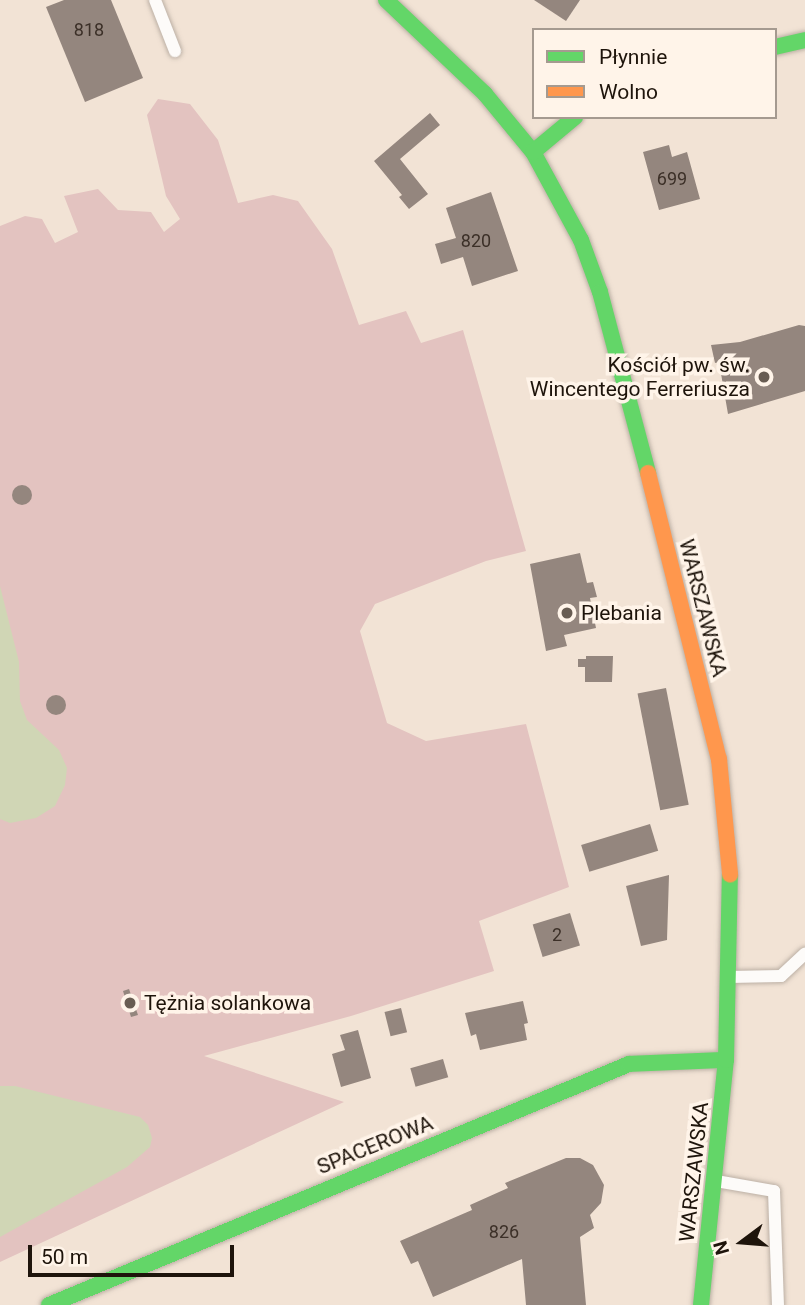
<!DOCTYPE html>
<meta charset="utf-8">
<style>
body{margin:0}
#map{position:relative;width:805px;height:1305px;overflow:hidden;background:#f2e3d5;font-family:Roboto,sans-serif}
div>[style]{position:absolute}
.green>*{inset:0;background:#e3c3c0}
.water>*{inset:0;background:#d0d6b5}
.building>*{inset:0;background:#94867e;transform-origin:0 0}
.round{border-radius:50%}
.roads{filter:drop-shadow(0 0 2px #bcb0a5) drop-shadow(0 0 2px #bcb0a5)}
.lane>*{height:12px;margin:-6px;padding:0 6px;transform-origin:6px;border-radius:6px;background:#fdfbf9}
.fast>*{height:16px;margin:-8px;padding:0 8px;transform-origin:8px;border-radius:8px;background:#63d668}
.slow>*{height:16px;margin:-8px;padding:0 8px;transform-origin:8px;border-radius:8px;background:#ff974d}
.dots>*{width:19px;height:19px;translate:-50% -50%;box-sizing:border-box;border:4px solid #fff4e9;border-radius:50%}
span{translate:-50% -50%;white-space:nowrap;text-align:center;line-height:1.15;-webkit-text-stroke:7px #fff4e9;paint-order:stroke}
.number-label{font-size:18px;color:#3c3028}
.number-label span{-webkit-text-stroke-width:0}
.poi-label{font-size:21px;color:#1e140b}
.right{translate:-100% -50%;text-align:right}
.left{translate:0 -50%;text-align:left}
.street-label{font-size:21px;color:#1e140b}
.legend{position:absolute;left:532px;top:28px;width:245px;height:91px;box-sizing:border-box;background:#fff4e9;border:2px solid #a59a90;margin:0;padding:9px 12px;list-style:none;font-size:21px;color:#1e140b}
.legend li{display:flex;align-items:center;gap:14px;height:35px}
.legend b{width:35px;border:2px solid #a59a90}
.north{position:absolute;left:707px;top:1207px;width:70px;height:70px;-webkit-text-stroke:5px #fff4e9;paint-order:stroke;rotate:254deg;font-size:19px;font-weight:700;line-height:28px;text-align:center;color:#1e140b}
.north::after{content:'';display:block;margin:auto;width:24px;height:32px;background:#1e140b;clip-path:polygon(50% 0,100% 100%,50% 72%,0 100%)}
.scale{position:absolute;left:28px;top:1245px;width:206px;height:32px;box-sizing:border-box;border:4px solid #1e140b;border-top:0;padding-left:9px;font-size:21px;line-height:24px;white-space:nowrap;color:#1e140b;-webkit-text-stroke:5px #fff4e9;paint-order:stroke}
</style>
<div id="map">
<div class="green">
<div style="clip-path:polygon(158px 99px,190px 104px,218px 140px,238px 203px,273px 195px,298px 201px,332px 249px,359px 325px,406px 311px,421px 343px,463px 330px,526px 551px,486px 561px,375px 604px,360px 631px,387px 723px,426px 741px,526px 724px,569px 887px,479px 921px,494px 971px,351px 1016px,204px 1056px,344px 1102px,0 1262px,0 226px,25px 216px,42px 219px,55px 243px,78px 232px,64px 196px,98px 189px,118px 210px,151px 212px,164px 232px,180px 219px,166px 196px,147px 115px)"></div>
</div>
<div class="water">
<div style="clip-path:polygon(0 586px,19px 662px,20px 701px,27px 720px,59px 750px,67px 768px,65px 785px,55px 806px,36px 818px,10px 823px,0 819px)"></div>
<div style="clip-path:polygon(0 1086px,15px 1086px,140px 1117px,148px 1125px,152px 1138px,150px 1147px,127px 1167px,0 1237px)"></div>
</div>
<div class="building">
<div style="clip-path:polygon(64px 0,111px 0,143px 78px,85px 102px,46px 7px)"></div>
<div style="clip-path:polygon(534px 0,580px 0,566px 21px)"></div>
<div style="clip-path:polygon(430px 113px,440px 125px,400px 159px,428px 194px,409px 209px,399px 197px,402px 195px,374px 161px)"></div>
<div style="clip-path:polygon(669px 145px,672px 157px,687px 152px,700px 199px,659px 210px,643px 152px)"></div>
<div style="clip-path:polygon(491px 192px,518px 271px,472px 286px,463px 257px,441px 264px,435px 244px,456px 238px,446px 208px)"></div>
<div style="clip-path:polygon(799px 325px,805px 326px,805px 391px,728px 414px,719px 362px,715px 363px,711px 345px,740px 342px)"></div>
<div class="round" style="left:12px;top:485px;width:20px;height:20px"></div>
<div style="clip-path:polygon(580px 553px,587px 583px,593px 582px,597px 597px,590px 598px,596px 628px,564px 635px,567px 646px,546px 651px,530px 564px)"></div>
<div style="clip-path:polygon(586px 656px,613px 656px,612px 682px,585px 682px,585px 667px,578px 667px,578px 659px,586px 659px)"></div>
<div style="left:666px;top:688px;width:119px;height:29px;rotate:79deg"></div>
<div class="round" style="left:46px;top:695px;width:20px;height:20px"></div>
<div style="left:650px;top:824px;width:28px;height:72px;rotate:73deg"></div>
<div style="clip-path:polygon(669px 875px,667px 940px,641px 946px,626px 886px)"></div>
<div style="left:570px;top:913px;width:34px;height:39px;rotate:73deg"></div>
<div style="clip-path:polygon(129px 989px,138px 1015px,131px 1017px,123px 991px)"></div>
<div style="clip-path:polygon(523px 1001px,528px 1023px,524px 1024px,527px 1040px,480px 1050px,476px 1034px,471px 1036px,465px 1013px)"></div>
<div style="left:401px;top:1008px;width:25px;height:17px;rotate:76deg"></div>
<div style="clip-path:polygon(358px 1030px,371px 1078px,341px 1087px,332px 1054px,345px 1050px,340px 1035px)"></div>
<div style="left:443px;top:1059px;width:19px;height:34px;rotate:74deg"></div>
<div style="clip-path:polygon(566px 1158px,580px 1158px,593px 1165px,604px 1185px,601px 1203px,590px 1215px,594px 1228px,580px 1237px,586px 1305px,526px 1305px,522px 1259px,433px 1297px,418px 1261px,411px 1264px,400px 1241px,472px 1210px,470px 1205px,508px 1188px,505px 1183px)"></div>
</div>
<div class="roads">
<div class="lane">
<div style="left:155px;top:0;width:55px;rotate:68.6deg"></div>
<div style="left:729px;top:977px;width:52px;rotate:-1.1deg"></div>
<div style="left:781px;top:976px;width:33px;rotate:-43deg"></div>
<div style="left:716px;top:1181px;width:59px;rotate:9.8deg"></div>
<div style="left:774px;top:1191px;width:114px;rotate:88deg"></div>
</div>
<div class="fast">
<div style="left:386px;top:0;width:137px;rotate:43.5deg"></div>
<div style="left:485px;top:94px;width:75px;rotate:50.4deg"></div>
<div style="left:533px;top:152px;width:100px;rotate:61.4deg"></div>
<div style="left:581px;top:240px;width:55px;rotate:69.9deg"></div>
<div style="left:600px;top:292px;width:187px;rotate:75.1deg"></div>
<div style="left:775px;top:47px;width:31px;rotate:-13deg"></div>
<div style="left:533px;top:152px;width:55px;rotate:-39.8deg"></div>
<div style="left:49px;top:1305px;width:628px;rotate:-22.56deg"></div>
<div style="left:629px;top:1064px;width:97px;rotate:-2.4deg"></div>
<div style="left:701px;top:1305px;width:246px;rotate:-84.2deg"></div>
<div style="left:726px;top:1060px;width:186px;rotate:-88.8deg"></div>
</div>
<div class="slow">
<div style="left:648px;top:473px;width:295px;rotate:76.1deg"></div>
<div style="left:719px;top:759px;width:116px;rotate:84.5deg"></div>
</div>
</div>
<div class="dots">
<div style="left:764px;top:377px;background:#685c52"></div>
<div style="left:567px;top:613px;background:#685c52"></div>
<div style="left:130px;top:1003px;background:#685c52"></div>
</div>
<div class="number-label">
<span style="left:89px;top:30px">818</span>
<span style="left:672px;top:179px">699</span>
<span style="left:476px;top:241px">820</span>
<span style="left:557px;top:935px">2</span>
<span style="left:504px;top:1232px">826</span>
</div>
<div class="poi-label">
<span class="right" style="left:750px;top:377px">Kościół pw. św.<br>Wincentego Ferreriusza</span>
<span class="left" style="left:581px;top:613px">Plebania</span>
<span class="left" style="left:144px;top:1003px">Tężnia solankowa</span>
</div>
<div class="street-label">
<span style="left:703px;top:608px;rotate:76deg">WARSZAWSKA</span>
<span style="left:375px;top:1145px;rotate:-22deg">SPACEROWA</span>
<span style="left:694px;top:1172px;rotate:-84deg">WARSZAWSKA</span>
</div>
<ul class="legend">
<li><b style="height:9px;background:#63d668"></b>Płynnie</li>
<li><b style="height:9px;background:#ff974d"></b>Wolno</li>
</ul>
<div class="north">N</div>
<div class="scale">50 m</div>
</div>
